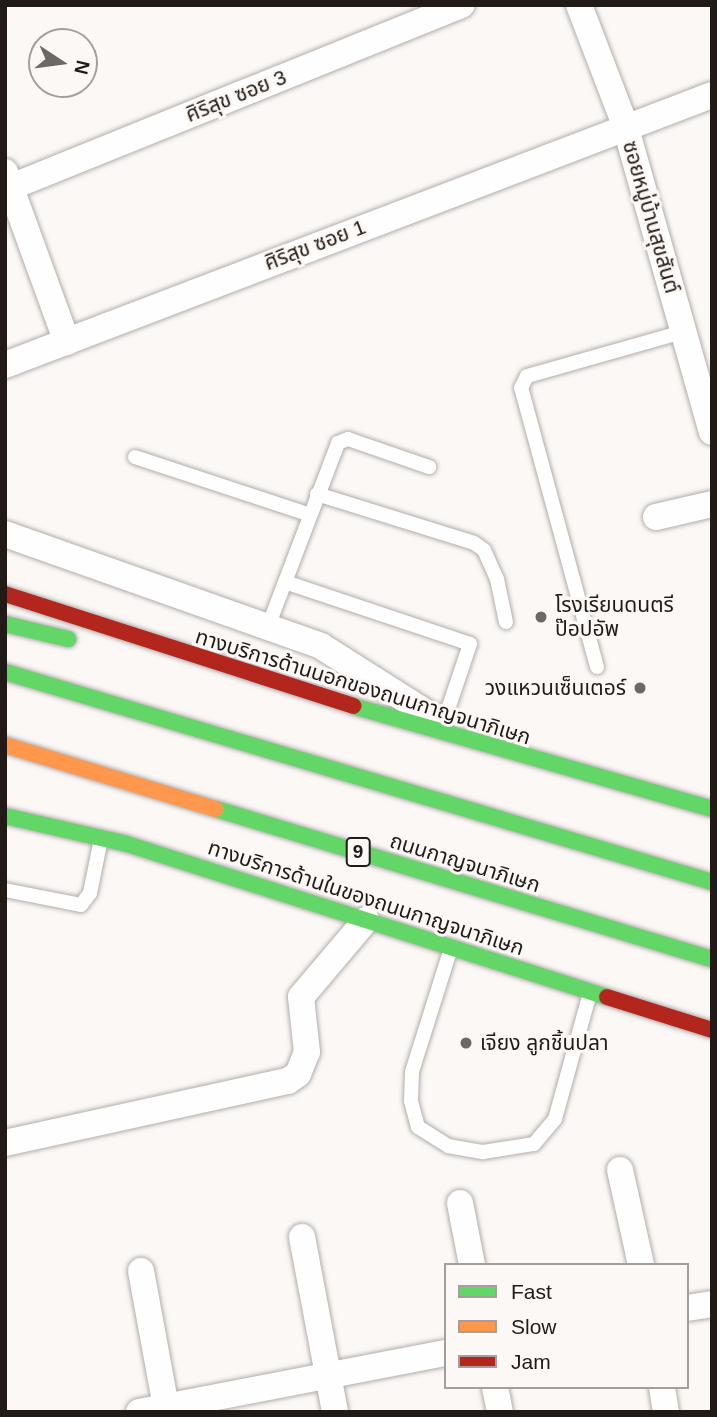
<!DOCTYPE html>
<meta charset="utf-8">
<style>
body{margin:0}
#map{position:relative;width:717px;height:1417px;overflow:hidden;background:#fbf8f6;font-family:Arial,"Noto Sans Thai",sans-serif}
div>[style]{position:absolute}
.roads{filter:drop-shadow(0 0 2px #b2adaa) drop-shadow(0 0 2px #b2adaa)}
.lane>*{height:14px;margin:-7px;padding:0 7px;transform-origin:7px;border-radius:7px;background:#fefefe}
.street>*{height:26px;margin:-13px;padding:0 13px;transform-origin:13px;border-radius:13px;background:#fefefe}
.fast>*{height:16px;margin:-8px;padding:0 8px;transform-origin:8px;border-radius:8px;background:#63d668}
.slow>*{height:16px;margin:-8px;padding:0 8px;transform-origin:8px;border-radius:8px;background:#ff974d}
.jam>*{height:16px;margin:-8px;padding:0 8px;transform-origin:8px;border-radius:8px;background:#b3261e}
.dots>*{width:19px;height:19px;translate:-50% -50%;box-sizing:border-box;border:4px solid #fcf8f5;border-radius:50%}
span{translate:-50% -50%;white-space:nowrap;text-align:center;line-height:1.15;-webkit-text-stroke:6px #fcf8f5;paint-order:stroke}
.shield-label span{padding:2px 5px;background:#fcf8f5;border:2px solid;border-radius:5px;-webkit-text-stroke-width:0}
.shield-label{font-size:19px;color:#211a16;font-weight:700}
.street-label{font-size:21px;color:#211a16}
.poi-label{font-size:21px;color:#211a16}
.left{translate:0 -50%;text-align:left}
.right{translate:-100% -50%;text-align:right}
.frame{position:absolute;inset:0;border:7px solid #211a16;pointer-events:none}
.legend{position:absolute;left:444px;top:1263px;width:245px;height:126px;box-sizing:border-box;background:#fcf8f5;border:2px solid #a49f9c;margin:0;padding:9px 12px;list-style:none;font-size:21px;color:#211a16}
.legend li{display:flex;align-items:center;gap:14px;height:35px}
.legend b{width:35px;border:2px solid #a49f9c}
.north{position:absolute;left:28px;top:28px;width:70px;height:70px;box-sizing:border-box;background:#fcf8f5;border:2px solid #a49f9c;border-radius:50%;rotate:103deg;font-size:19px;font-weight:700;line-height:28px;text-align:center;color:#211a16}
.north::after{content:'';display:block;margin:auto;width:24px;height:32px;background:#6d6864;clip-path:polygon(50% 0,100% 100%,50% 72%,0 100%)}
</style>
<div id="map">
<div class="roads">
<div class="lane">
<div style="left:135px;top:457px;width:184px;rotate:18.3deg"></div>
<div style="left:317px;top:494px;width:164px;rotate:17.3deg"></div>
<div style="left:474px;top:543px;width:12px;rotate:35deg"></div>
<div style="left:484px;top:550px;width:32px;rotate:66deg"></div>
<div style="left:497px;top:579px;width:44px;rotate:78.2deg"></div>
<div style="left:285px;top:582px;width:195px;rotate:18.5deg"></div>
<div style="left:470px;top:644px;width:84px;rotate:108.6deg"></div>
<div style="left:269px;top:624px;width:194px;rotate:-69.1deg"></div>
<div style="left:338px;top:443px;width:11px;rotate:-22deg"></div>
<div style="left:348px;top:439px;width:86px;rotate:19.1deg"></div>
<div style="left:597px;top:667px;width:289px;rotate:-105.2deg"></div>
<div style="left:521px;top:388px;width:13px;rotate:-63deg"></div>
<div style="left:527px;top:376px;width:162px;rotate:-15.8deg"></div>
<div style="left:5px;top:890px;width:77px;rotate:11.2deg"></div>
<div style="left:81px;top:905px;width:15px;rotate:-53deg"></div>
<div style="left:90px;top:893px;width:55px;rotate:-78.5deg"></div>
<div style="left:451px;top:948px;width:130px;rotate:107.5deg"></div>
<div style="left:412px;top:1072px;width:29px;rotate:92deg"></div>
<div style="left:411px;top:1101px;width:27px;rotate:75deg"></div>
<div style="left:418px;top:1127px;width:36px;rotate:32deg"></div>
<div style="left:448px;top:1146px;width:36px;rotate:10deg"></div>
<div style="left:483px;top:1152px;width:52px;rotate:-8.9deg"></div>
<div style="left:534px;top:1144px;width:33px;rotate:-50deg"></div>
<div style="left:555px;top:1119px;width:131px;rotate:-74.5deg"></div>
</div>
<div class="street">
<div style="left:579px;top:5px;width:129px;rotate:69deg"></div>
<div style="left:625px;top:125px;width:319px;rotate:74.2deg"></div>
<div style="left:5px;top:172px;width:181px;rotate:70deg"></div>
<div style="left:11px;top:187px;width:486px;rotate:-22deg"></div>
<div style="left:5px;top:365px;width:757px;rotate:-20.9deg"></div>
<div style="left:656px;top:517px;width:57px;rotate:-13.1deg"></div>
<div style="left:5px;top:534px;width:335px;rotate:19.5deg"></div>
<div style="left:321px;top:646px;width:140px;rotate:32.4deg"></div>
<div style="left:5px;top:1143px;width:290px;rotate:-12.4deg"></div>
<div style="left:288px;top:1081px;width:12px;rotate:-35deg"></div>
<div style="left:298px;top:1074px;width:24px;rotate:-68deg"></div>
<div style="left:307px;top:1052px;width:55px;rotate:-96.2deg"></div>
<div style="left:301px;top:997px;width:101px;rotate:-49.8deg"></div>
<div style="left:620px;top:1170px;width:97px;rotate:77.5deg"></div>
<div style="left:460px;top:1203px;width:63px;rotate:79deg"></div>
<div style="left:302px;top:1237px;width:178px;rotate:79.3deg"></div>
<div style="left:141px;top:1271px;width:143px;rotate:79.6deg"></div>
<div style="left:687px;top:1308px;width:25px;rotate:-9deg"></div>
<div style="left:495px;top:1387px;width:25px;rotate:79deg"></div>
<div style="left:662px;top:1387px;width:25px;rotate:81deg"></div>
<div style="left:139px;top:1412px;width:313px;rotate:-10.9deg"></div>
</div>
<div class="fast">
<div style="left:5px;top:624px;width:65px;rotate:13.4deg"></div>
<div style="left:5px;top:672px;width:738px;rotate:16.54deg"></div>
<div style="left:353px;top:706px;width:373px;rotate:16deg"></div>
<div style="left:216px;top:809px;width:518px;rotate:16.83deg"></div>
<div style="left:5px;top:816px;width:125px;rotate:12.9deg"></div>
<div style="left:127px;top:844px;width:504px;rotate:17.68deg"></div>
</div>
<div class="slow">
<div style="left:5px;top:745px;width:220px;rotate:16.9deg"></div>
</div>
<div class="jam">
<div style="left:5px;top:594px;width:366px;rotate:17.8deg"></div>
<div style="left:607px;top:997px;width:110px;rotate:17.4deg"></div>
</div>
</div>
<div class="dots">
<div style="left:541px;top:617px;background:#6d6864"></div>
<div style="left:640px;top:688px;background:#6d6864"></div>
<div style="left:466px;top:1043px;background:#6d6864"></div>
</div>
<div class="shield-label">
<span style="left:358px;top:852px">9</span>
</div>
<div class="street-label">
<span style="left:236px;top:96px;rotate:-22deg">ศิริสุข ซอย 3</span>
<span style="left:651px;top:217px;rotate:74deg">ซอยหมู่บ้านสุขสันต์</span>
<span style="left:315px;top:245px;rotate:-21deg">ศิริสุข ซอย 1</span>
<span style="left:363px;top:687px;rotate:17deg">ทางบริการด้านนอกของถนนกาญจนาภิเษก</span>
<span style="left:465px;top:863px;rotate:17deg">ถนนกาญจนาภิเษก</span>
<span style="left:366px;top:898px;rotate:18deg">ทางบริการด้านในของถนนกาญจนาภิเษก</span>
</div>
<div class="poi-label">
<span class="left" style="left:555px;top:617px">โรงเรียนดนตรี<br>ป๊อปอัพ</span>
<span class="right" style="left:626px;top:688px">วงแหวนเซ็นเตอร์</span>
<span class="left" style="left:480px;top:1043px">เจียง ลูกชิ้นปลา</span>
</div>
<div class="frame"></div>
<ul class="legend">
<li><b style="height:9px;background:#63d668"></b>Fast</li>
<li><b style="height:9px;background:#ff974d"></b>Slow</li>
<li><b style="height:9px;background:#b3261e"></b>Jam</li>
</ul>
<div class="north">N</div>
</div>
